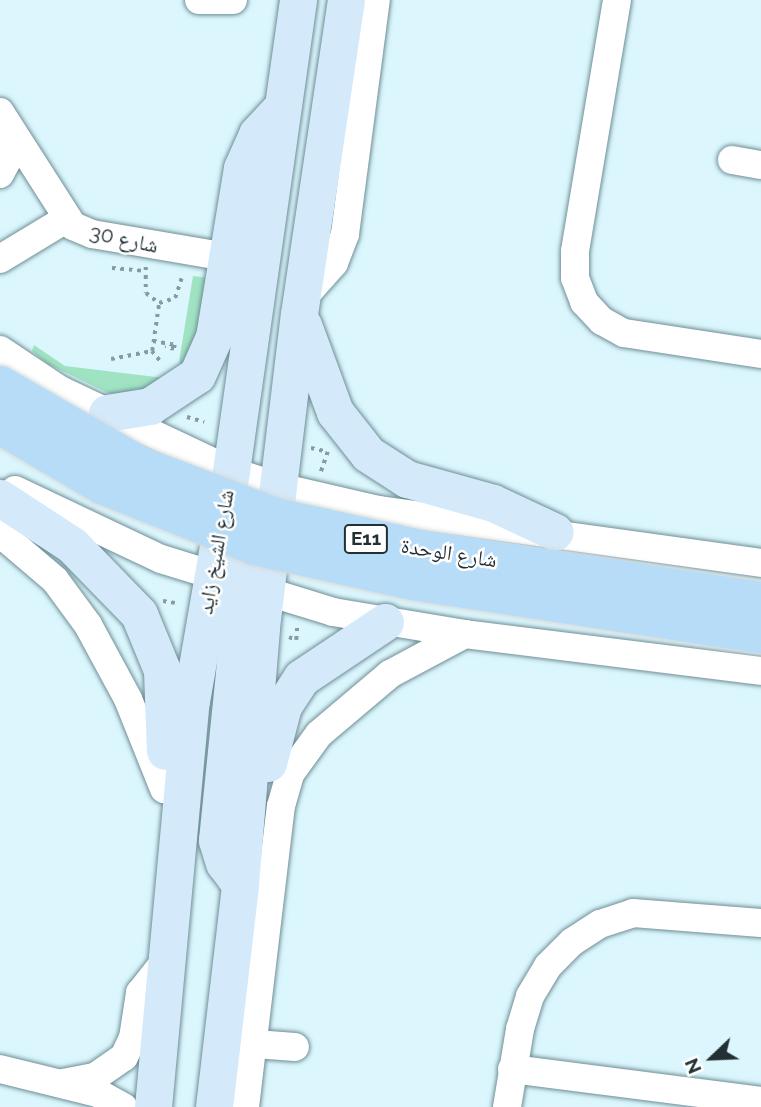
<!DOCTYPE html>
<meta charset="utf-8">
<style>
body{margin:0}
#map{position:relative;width:761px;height:1107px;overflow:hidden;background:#dbf6fd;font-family:Raleway,"Noto Naskh Arabic",sans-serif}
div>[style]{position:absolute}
.green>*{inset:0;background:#a0e3c3}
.path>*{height:3.5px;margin-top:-1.75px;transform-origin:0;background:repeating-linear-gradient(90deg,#869ba0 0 3.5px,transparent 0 8.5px)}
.roads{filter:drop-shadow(0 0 2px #6f8e96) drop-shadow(0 0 2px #6f8e96)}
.minor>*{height:28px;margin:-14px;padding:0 14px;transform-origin:14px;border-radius:14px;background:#fff}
.major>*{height:37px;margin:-18.5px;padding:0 18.5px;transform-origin:18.5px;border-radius:18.5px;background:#d4eafb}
.bridges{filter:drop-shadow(0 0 2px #d7dada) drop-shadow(0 0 2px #d7dada)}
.highway-bridge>*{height:38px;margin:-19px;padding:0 19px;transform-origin:19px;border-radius:19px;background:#b7dcf8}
span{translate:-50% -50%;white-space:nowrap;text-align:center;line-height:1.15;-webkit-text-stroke:5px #fff;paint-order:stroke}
.shield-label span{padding:2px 5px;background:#fff;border:2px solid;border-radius:5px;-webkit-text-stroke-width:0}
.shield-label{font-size:19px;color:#222f33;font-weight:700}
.street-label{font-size:21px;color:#222f33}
.north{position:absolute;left:677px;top:1023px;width:70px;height:70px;-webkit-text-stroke:5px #fff;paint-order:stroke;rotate:247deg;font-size:19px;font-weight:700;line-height:28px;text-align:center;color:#222f33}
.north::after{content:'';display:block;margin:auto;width:24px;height:32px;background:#222f33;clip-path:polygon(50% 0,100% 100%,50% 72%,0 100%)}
</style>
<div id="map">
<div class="green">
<div style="clip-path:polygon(193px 276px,209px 278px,187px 372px,179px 362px)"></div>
<div style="clip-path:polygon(34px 345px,65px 366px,164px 378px,129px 396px,108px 393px,48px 364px,32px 351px)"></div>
</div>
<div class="path">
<div style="left:146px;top:267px;width:26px;rotate:90deg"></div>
<div style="left:146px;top:293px;width:16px;rotate:38deg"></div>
<div style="left:159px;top:303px;width:17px;rotate:-17deg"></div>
<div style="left:175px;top:298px;width:25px;rotate:-72deg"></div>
<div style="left:112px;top:268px;width:33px;rotate:5deg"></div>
<div style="left:153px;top:341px;width:22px;rotate:10deg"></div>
<div style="left:175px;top:345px;width:4px;rotate:104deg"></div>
<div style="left:174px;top:349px;width:9px;rotate:-174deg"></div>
<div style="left:152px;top:351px;width:49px;rotate:-81.7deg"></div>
<div style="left:111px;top:359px;width:42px;rotate:-11deg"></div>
<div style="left:152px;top:351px;width:16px;rotate:50deg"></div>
<div style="left:187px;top:417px;width:18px;rotate:16deg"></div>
<div style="left:311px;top:448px;width:17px;rotate:13deg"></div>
<div style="left:328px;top:452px;width:21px;rotate:109deg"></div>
<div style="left:163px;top:601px;width:12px;rotate:9deg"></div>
<div style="left:289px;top:637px;width:8px;rotate:23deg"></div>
<div style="left:296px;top:640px;width:13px;rotate:-86deg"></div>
</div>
<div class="roads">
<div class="minor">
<div style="left:199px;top:0;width:34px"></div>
<div style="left:617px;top:0;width:255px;rotate:99.5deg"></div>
<div style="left:575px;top:252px;width:26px;rotate:90deg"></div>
<div style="left:575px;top:278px;width:26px;rotate:69deg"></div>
<div style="left:584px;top:302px;width:26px;rotate:47deg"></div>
<div style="left:602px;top:321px;width:25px;rotate:29deg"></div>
<div style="left:624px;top:333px;width:139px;rotate:8.7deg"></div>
<div style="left:0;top:112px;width:135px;rotate:57.4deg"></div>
<div style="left:73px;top:226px;width:21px;rotate:23deg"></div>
<div style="left:92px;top:234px;width:136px;rotate:9.7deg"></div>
<div style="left:0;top:143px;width:18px;rotate:63deg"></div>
<div style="left:8px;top:159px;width:17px;rotate:118deg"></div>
<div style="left:732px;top:160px;width:29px;rotate:10deg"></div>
<div style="left:0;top:259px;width:77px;rotate:-31.2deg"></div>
<div style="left:302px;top:299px;width:48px;rotate:-48.4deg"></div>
<div style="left:334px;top:263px;width:31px;rotate:-69deg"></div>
<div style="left:345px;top:234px;width:236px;rotate:-82.5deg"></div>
<div style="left:0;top:350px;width:72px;rotate:33.7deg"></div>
<div style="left:60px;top:390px;width:189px;rotate:25.3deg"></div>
<div style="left:231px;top:471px;width:51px;rotate:18.4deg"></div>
<div style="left:279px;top:487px;width:103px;rotate:13deg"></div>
<div style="left:379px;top:510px;width:386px;rotate:7.9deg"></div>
<div style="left:15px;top:490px;width:161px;rotate:25.3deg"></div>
<div style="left:161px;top:559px;width:180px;rotate:17.1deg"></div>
<div style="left:333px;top:612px;width:134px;rotate:9.5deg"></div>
<div style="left:465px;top:634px;width:298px;rotate:7.1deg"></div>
<div style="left:0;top:533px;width:72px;rotate:40.5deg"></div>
<div style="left:55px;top:580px;width:56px;rotate:53.7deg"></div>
<div style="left:88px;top:625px;width:84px;rotate:61.6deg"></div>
<div style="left:128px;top:699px;width:97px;rotate:68.2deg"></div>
<div style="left:255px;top:1044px;width:40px;rotate:4.3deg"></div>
<div style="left:0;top:1069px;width:101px;rotate:13.8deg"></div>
<div style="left:98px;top:1093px;width:29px;rotate:29deg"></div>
<div style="left:512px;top:1069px;width:251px;rotate:7.3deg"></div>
<div style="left:63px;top:1083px;width:33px;rotate:-11deg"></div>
<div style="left:95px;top:1077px;width:35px;rotate:-35deg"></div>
<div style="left:124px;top:1057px;width:21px;rotate:-65deg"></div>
<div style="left:133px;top:1038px;width:46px;rotate:-81.2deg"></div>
<div style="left:140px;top:993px;width:42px;rotate:-51.8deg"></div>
<div style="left:245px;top:1107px;width:303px;rotate:-83.2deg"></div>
<div style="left:281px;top:806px;width:33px;rotate:-74deg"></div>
<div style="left:290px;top:774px;width:49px;rotate:-54.1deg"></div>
<div style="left:319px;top:734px;width:93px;rotate:-40.2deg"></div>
<div style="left:390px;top:674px;width:85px;rotate:-28.1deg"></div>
<div style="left:507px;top:1107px;width:79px;rotate:-80.5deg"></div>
<div style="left:520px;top:1029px;width:34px;rotate:-73deg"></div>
<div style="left:530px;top:996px;width:35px;rotate:-59deg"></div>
<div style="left:548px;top:966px;width:34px;rotate:-45deg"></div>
<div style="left:572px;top:942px;width:33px;rotate:-33deg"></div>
<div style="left:600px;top:924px;width:35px;rotate:-18deg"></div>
<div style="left:633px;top:913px;width:128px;rotate:4.5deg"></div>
</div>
<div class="major">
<div style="left:303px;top:325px;width:93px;rotate:69.8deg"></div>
<div style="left:335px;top:412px;width:53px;rotate:51.8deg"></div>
<div style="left:368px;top:454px;width:46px;rotate:32.7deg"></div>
<div style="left:407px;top:479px;width:89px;rotate:15.6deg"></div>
<div style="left:493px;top:503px;width:68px;rotate:25.1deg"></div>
<div style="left:107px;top:413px;width:44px;rotate:-9.2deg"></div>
<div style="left:150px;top:406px;width:56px;rotate:-33.4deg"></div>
<div style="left:197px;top:375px;width:42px;rotate:-65.9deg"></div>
<div style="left:214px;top:337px;width:171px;rotate:-80.6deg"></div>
<div style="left:242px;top:168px;width:37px;rotate:-66deg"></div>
<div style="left:257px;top:134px;width:37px;rotate:-47deg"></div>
<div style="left:0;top:498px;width:86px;rotate:33.1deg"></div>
<div style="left:72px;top:545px;width:96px;rotate:45.8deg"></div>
<div style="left:139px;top:614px;width:61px;rotate:67.7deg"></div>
<div style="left:162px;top:670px;width:81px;rotate:87.9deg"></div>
<div style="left:268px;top:763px;width:59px;rotate:-75.3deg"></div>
<div style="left:283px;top:706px;width:33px;rotate:-57deg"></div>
<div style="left:301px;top:678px;width:101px;rotate:-33.7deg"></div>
<div style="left:240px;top:884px;width:26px;rotate:-127deg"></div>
<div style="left:224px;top:863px;width:24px;rotate:-107deg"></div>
<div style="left:217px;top:840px;width:305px;rotate:-84.2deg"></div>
<div style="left:153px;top:1107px;width:408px;rotate:-84.7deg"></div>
<div style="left:191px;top:701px;width:233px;rotate:-80.1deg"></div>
<div style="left:231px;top:471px;width:476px;rotate:-81.9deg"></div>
<div style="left:214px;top:1107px;width:225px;rotate:-83.3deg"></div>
<div style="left:240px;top:884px;width:258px;rotate:-85.3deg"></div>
<div style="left:261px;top:627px;width:315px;rotate:-83.1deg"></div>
<div style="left:299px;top:314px;width:317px;rotate:-81.5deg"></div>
</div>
</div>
<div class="bridges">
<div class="highway-bridge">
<div style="left:0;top:385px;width:160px;rotate:29.9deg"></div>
<div style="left:139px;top:465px;width:147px;rotate:20.8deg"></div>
<div style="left:276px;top:517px;width:148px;rotate:12.5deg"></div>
<div style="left:420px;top:549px;width:345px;rotate:8.7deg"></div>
<div style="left:0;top:425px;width:118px;rotate:30.5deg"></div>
<div style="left:102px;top:485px;width:165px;rotate:21.7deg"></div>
<div style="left:255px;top:546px;width:162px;rotate:12.5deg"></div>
<div style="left:413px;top:581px;width:352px;rotate:8.7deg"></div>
</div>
</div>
<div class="shield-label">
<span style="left:366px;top:539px">E11</span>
</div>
<div class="street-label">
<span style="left:124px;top:239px;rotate:12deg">شارع 30</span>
<span style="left:216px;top:552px;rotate:-80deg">شارع الشيخ زايد</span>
<span style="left:449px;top:553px;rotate:9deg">شارع الوحدة</span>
</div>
<div class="north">N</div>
</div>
